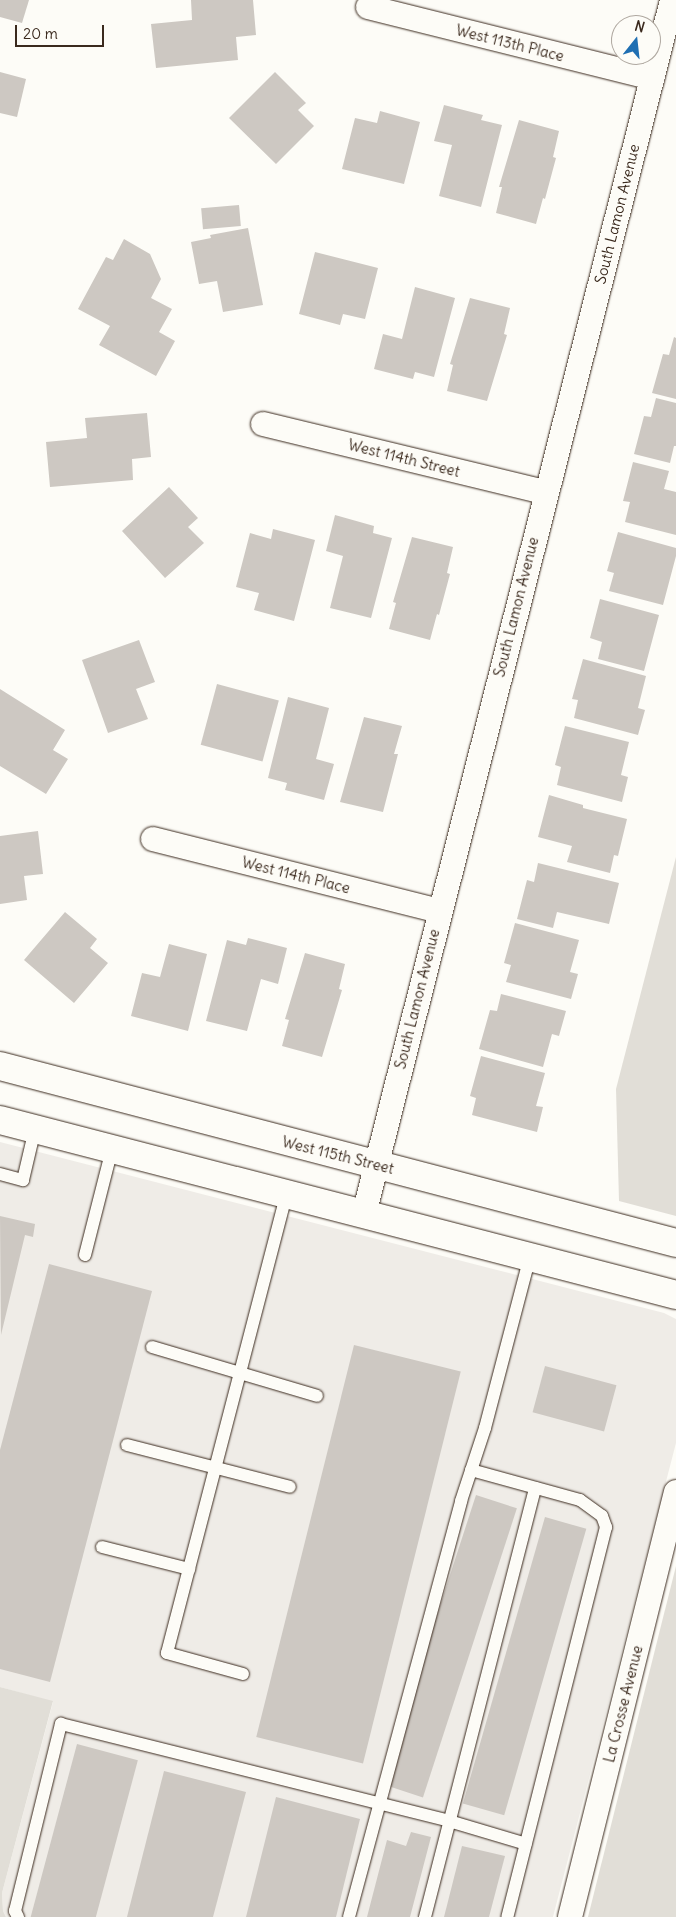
<!DOCTYPE html>
<style>
body{margin:0}
#map{position:relative;width:676px;height:1917px;overflow:hidden;background:#fdfcf7;font-family:Delius,sans-serif}
div>[style]{position:absolute}
.built>*{inset:0;background:#efece7}
.green>*{inset:0;background:#e1ded7}
.building>*{inset:0;background:#cdc8c2;transform-origin:0 0}
.roads{filter:drop-shadow(0 0 1px #3b2a1e) drop-shadow(0 0 1px #3b2a1e)}
.lane>*{height:12px;margin:-6px;padding:0 6px;transform-origin:6px;border-radius:6px;background:#fdfcf7}
.street>*{height:24px;margin:-12px;padding:0 12px;transform-origin:12px;border-radius:12px;background:#fdfcf7}
.secondary>*{height:28px;margin:-14px;padding:0 14px;transform-origin:14px;border-radius:14px;background:#fdfcf7}
span{translate:-50% -50%;white-space:nowrap;text-align:center;line-height:1.15;-webkit-text-stroke:4px #fdfcf7;paint-order:stroke}
.street-label{font-size:15px;color:#3b2a1e}
.north{position:absolute;left:611px;top:15px;width:50px;height:50px;box-sizing:border-box;background:#fdfcf7;border:1px solid #afa8a0;border-radius:50%;rotate:16deg;font-size:14px;font-weight:700;line-height:20px;text-align:center;color:#3b2a1e}
.north::after{content:'';display:block;margin:auto;width:18px;height:22px;background:#1f6fb2;clip-path:polygon(50% 0,100% 100%,50% 72%,0 100%)}
.scale{position:absolute;left:15px;top:25px;width:89px;height:22px;box-sizing:border-box;border:2px solid #3b2a1e;border-top:0;padding-left:6px;font-size:15px;line-height:18px;white-space:nowrap;color:#3b2a1e;-webkit-text-stroke:4px #fdfcf7;paint-order:stroke}
</style>
<div id="map">
<div class="built">
<div style="clip-path:polygon(0 1142px,664px 1313px,676px 1319px,676px 1443px,553px 1917px,6px 1917px,3px 1911px,2px 1893px,53px 1702px,0 1687px)"></div>
</div>
<div class="green">
<div style="clip-path:polygon(676px 857px,676px 1216px,619px 1201px,616px 1089px)"></div>
<div style="clip-path:polygon(676px 1566px,676px 1917px,588px 1917px)"></div>
<div style="clip-path:polygon(0 1687px,53px 1701px,2px 1893px,3px 1911px,6px 1917px,0 1917px)"></div>
</div>
<div class="building">
<div style="clip-path:polygon(0 0,29px 0,22px 23px,0 17px)"></div>
<div style="clip-path:polygon(191px 0,253px 0,256px 35px,236px 37px,238px 60px,156px 68px,151px 24px,192px 20px)"></div>
<div style="clip-path:polygon(0 72px,26px 79px,17px 117px,0 113px)"></div>
<div style="clip-path:polygon(275px 72px,306px 103px,298px 110px,314px 126px,276px 164px,229px 118px)"></div>
<div style="clip-path:polygon(444px 105px,483px 115px,481px 120px,502px 125px,481px 207px,439px 196px,452px 145px,434px 141px)"></div>
<div style="clip-path:polygon(380px 111px,420px 122px,404px 184px,342px 169px,355px 118px,377px 123px)"></div>
<div style="clip-path:polygon(519px 120px,559px 131px,553px 157px,556px 158px,545px 199px,543px 198px,536px 224px,496px 213px,502px 187px,499px 187px)"></div>
<div style="left:239px;top:205px;width:21px;height:38px;rotate:85deg"></div>
<div style="clip-path:polygon(248px 228px,263px 305px,223px 312px,217px 281px,199px 284px,191px 242px,211px 238px,210px 235px)"></div>
<div style="clip-path:polygon(124px 239px,150px 254px,161px 279px,151px 298px,172px 309px,159px 332px,175px 341px,156px 376px,99px 345px,110px 326px,78px 309px,106px 257px,113px 260px)"></div>
<div style="clip-path:polygon(315px 252px,378px 268px,365px 319px,343px 314px,340px 325px,299px 314px)"></div>
<div style="clip-path:polygon(415px 287px,455px 298px,434px 377px,415px 372px,413px 379px,374px 369px,383px 334px,402px 339px)"></div>
<div style="clip-path:polygon(470px 298px,510px 308px,504px 334px,507px 335px,487px 401px,447px 391px,453px 365px,450px 364px)"></div>
<div style="clip-path:polygon(674px 337px,676px 338px,676px 399px,652px 393px,663px 354px,669px 355px)"></div>
<div style="clip-path:polygon(656px 398px,676px 403px,676px 446px,674px 446px,670px 463px,634px 454px,644px 416px,651px 417px)"></div>
<div style="clip-path:polygon(147px 413px,151px 457px,132px 459px,133px 480px,50px 487px,46px 442px,87px 438px,85px 418px)"></div>
<div style="clip-path:polygon(633px 462px,669px 471px,664px 489px,676px 492px,676px 535px,625px 522px,630px 502px,623px 501px)"></div>
<div style="clip-path:polygon(169px 487px,198px 518px,188px 527px,204px 543px,165px 578px,122px 531px)"></div>
<div style="clip-path:polygon(335px 515px,374px 526px,373px 533px,392px 538px,371px 618px,330px 608px,343px 556px,326px 551px)"></div>
<div style="clip-path:polygon(273px 529px,315px 540px,294px 621px,254px 610px,259px 593px,236px 587px,250px 533px,271px 539px)"></div>
<div style="clip-path:polygon(618px 532px,676px 548px,676px 556px,663px 605px,609px 591px,614px 573px,607px 571px)"></div>
<div style="clip-path:polygon(412px 537px,453px 547px,447px 573px,450px 574px,439px 615px,437px 614px,430px 640px,389px 629px,396px 603px,393px 602px)"></div>
<div style="clip-path:polygon(600px 599px,659px 615px,644px 671px,598px 659px,602px 642px,590px 638px)"></div>
<div style="clip-path:polygon(139px 640px,155px 682px,136px 689px,148px 719px,108px 733px,82px 660px)"></div>
<div style="clip-path:polygon(583px 659px,646px 676px,638px 708px,645px 710px,638px 735px,574px 718px,578px 700px,572px 699px)"></div>
<div style="left:217px;top:684px;width:64px;height:63px;rotate:15deg"></div>
<div style="clip-path:polygon(0 689px,65px 730px,53px 750px,68px 759px,46px 794px,0 766px)"></div>
<div style="clip-path:polygon(288px 697px,329px 708px,316px 759px,334px 764px,324px 800px,285px 790px,287px 783px,268px 778px)"></div>
<div style="clip-path:polygon(364px 717px,402px 726px,394px 754px,398px 754px,383px 812px,340px 802px)"></div>
<div style="clip-path:polygon(565px 726px,629px 742px,621px 775px,628px 777px,622px 802px,557px 785px,561px 767px,555px 765px)"></div>
<div style="clip-path:polygon(549px 795px,583px 805px,583px 808px,627px 819px,618px 856px,614px 855px,610px 873px,567px 862px,572px 846px,538px 837px)"></div>
<div style="clip-path:polygon(38px 831px,43px 874px,24px 876px,27px 900px,0 904px,0 836px)"></div>
<div style="clip-path:polygon(538px 863px,619px 883px,609px 924px,557px 912px,553px 928px,517px 919px,527px 880px,534px 882px)"></div>
<div style="clip-path:polygon(65px 912px,97px 939px,90px 948px,108px 963px,74px 1003px,24px 960px)"></div>
<div style="clip-path:polygon(515px 923px,579px 940px,570px 972px,578px 974px,571px 999px,506px 982px,511px 965px,504px 963px)"></div>
<div style="clip-path:polygon(248px 938px,287px 948px,278px 984px,261px 979px,247px 1031px,206px 1021px,227px 940px,246px 945px)"></div>
<div style="clip-path:polygon(169px 944px,207px 954px,188px 1031px,131px 1016px,142px 973px,160px 977px)"></div>
<div style="clip-path:polygon(305px 953px,345px 964px,339px 989px,342px 990px,322px 1057px,282px 1046px,289px 1020px,285px 1019px)"></div>
<div style="clip-path:polygon(501px 994px,566px 1011px,559px 1036px,552px 1034px,543px 1067px,479px 1049px,490px 1010px,497px 1011px)"></div>
<div style="clip-path:polygon(481px 1056px,545px 1073px,536px 1106px,543px 1107px,537px 1132px,472px 1115px,476px 1098px,470px 1096px)"></div>
<div style="clip-path:polygon(0 1216px,35px 1224px,33px 1237px,25px 1235px,1px 1335px)"></div>
<div style="clip-path:polygon(49px 1264px,152px 1291px,50px 1682px,0 1669px,0 1450px)"></div>
<div style="left:354px;top:1345px;width:110px;height:404px;rotate:14deg"></div>
<div style="left:545px;top:1366px;width:74px;height:48px;rotate:15deg"></div>
<div style="left:476px;top:1495px;width:43px;height:304px;rotate:18deg"></div>
<div style="left:545px;top:1517px;width:43px;height:298px;rotate:16deg"></div>
<div style="left:77px;top:1744px;width:63px;height:179px;rotate:15deg"></div>
<div style="clip-path:polygon(164px 1771px,246px 1792px,213px 1917px,127px 1917px)"></div>
<div style="clip-path:polygon(276px 1797px,360px 1819px,336px 1917px,246px 1917px)"></div>
<div style="clip-path:polygon(411px 1832px,431px 1837px,410px 1917px,367px 1917px,387px 1840px,406px 1846px)"></div>
<div style="clip-path:polygon(462px 1846px,505px 1856px,489px 1917px,444px 1917px)"></div>
</div>
<div class="roads">
<div class="lane">
<div style="left:0;top:1174px;width:24px;rotate:15deg"></div>
<div style="left:23px;top:1180px;width:52px;rotate:-76.8deg"></div>
<div style="left:85px;top:1255px;width:109px;rotate:-75.7deg"></div>
<div style="left:152px;top:1347px;width:172px;rotate:16.5deg"></div>
<div style="left:127px;top:1445px;width:168px;rotate:14.4deg"></div>
<div style="left:471px;top:1470px;width:113px;rotate:15.4deg"></div>
<div style="left:580px;top:1500px;width:27px;rotate:36deg"></div>
<div style="left:602px;top:1516px;width:12px;rotate:70deg"></div>
<div style="left:606px;top:1527px;width:402px;rotate:104.2deg"></div>
<div style="left:102px;top:1547px;width:90px;rotate:14.2deg"></div>
<div style="left:243px;top:1674px;width:79px;rotate:-164.6deg"></div>
<div style="left:167px;top:1653px;width:475px;rotate:-75.4deg"></div>
<div style="left:18px;top:1917px;width:7px;rotate:-117deg"></div>
<div style="left:15px;top:1911px;width:193px;rotate:-76.2deg"></div>
<div style="left:61px;top:1724px;width:400px;rotate:14deg"></div>
<div style="left:449px;top:1821px;width:80px;rotate:16.6deg"></div>
<div style="left:349px;top:1917px;width:431px;rotate:-74.9deg"></div>
<div style="left:461px;top:1501px;width:77px;rotate:-71.8deg"></div>
<div style="left:485px;top:1428px;width:177px;rotate:-75.3deg"></div>
<div style="left:425px;top:1917px;width:443px;rotate:-75.6deg"></div>
</div>
<div class="street">
<div style="left:368px;top:7px;width:293px;rotate:14deg"></div>
<div style="left:263px;top:424px;width:290px;rotate:13.6deg"></div>
<div style="left:153px;top:839px;width:295px;rotate:14.1deg"></div>
<div style="left:364px;top:1214px;width:1252px;rotate:-75.76deg"></div>
<div style="left:570px;top:1917px;width:438px;rotate:-76deg"></div>
</div>
<div class="secondary">
<div style="left:0;top:1066px;width:699px;rotate:14.67deg"></div>
<div style="left:0;top:1120px;width:698px;rotate:14.51deg"></div>
</div>
</div>
<div class="street-label">
<span style="left:510px;top:43px;rotate:14deg">West 113th Place</span>
<span style="left:617px;top:214px;rotate:-76deg">South Lamon Avenue</span>
<span style="left:404px;top:458px;rotate:14deg">West 114th Street</span>
<span style="left:516px;top:607px;rotate:-76deg">South Lamon Avenue</span>
<span style="left:296px;top:875px;rotate:14deg">West 114th Place</span>
<span style="left:417px;top:999px;rotate:-76deg">South Lamon Avenue</span>
<span style="left:338px;top:1155px;rotate:14deg">West 115th Street</span>
<span style="left:623px;top:1704px;rotate:-76deg">La Crosse Avenue</span>
</div>
<div class="north">N</div>
<div class="scale">20 m</div>
</div>
